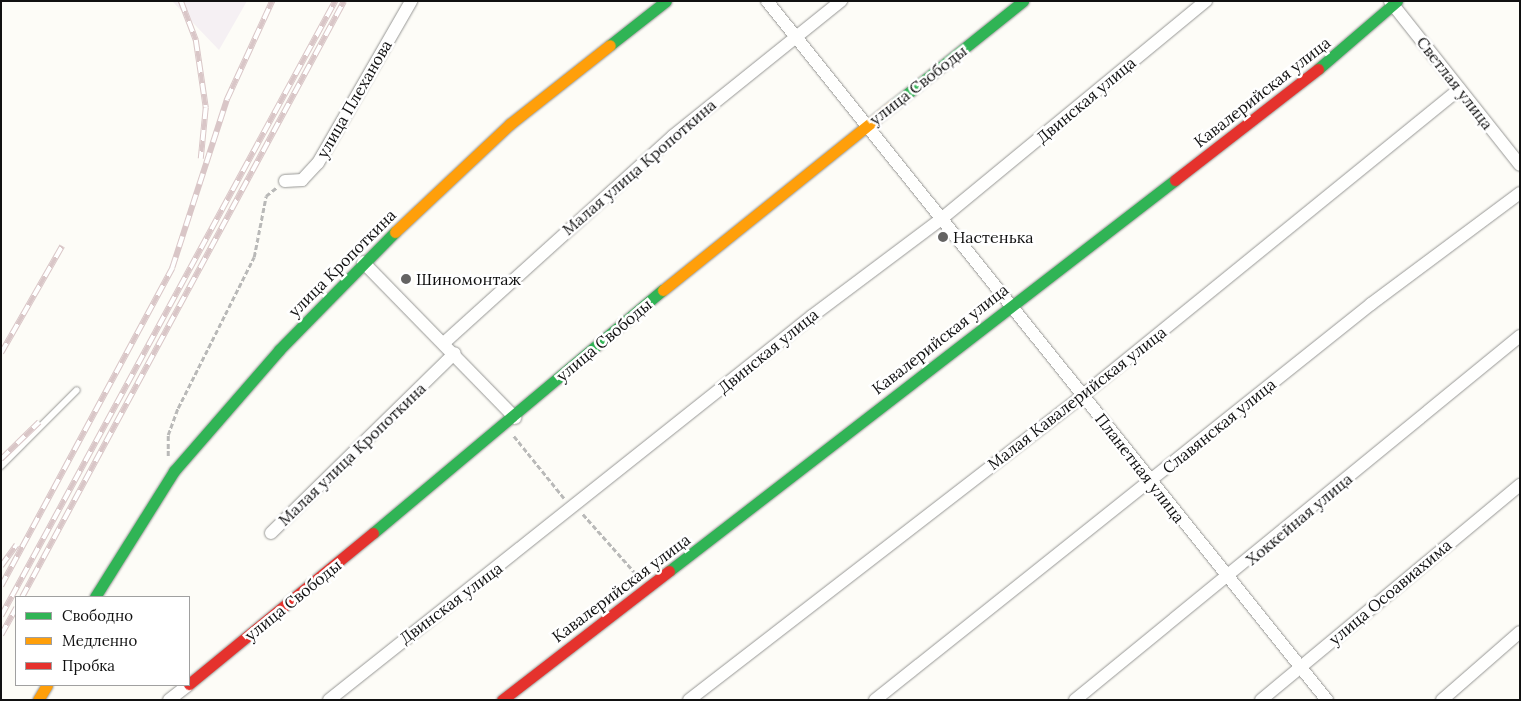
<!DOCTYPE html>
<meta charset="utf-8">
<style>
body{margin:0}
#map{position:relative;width:1521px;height:701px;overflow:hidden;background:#fdfcf7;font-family:Lora,serif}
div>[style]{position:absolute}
.industrial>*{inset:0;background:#f5f0f3}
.path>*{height:2.5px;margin-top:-1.25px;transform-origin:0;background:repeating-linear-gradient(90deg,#b9b9b8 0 5px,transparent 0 7.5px)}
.roads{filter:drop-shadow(0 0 1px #979795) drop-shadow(0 0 1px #979795)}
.lane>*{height:6px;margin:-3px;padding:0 3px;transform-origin:3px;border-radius:3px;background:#fffffe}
.street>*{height:12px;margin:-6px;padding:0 6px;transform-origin:6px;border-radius:6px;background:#fffffe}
.fast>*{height:11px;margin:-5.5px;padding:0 5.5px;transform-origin:5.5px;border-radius:5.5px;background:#30b455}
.slow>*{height:11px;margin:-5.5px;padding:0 5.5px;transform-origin:5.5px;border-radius:5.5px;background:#ff9f0a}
.jam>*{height:11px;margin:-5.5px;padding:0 5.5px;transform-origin:5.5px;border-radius:5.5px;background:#e5322d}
.rail>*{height:5.5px;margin-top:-2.75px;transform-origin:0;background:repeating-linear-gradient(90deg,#fff 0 11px,#d9c6c7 0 22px);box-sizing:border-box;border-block:1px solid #d9c6c7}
.dots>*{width:14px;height:14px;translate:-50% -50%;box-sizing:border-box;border:2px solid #fff;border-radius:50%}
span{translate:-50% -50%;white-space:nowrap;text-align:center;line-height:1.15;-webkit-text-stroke:5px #fff;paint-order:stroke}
.street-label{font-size:16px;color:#111}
.poi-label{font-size:16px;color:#111}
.left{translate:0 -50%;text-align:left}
.frame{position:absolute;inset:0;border:2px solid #111;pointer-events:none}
.legend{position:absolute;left:15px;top:596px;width:175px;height:90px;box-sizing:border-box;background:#fff;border:1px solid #a0a0a0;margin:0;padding:6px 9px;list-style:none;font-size:15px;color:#111}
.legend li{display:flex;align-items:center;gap:10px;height:25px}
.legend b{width:25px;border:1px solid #a0a0a0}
</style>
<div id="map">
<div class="industrial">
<div style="clip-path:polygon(172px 1px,247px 1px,219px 50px)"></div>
</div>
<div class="path">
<div style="left:514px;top:436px;width:80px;rotate:51.1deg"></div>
<div style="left:168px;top:456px;width:21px;rotate:-90deg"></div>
<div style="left:168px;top:435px;width:29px;rotate:-70deg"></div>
<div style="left:178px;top:408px;width:169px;rotate:-63.3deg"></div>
<div style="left:254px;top:257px;width:62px;rotate:-78.9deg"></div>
<div style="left:266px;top:196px;width:13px;rotate:-39deg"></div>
<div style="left:583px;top:514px;width:84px;rotate:48.4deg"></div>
</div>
<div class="roads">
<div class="lane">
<div style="left:1px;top:466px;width:107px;rotate:-45deg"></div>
</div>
<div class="street">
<div style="left:767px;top:1px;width:896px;rotate:51.3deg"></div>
<div style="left:1390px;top:1px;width:209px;rotate:51.6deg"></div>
<div style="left:285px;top:181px;width:17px;rotate:-3deg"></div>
<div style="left:302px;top:180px;width:23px;rotate:-47deg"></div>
<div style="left:318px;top:163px;width:187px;rotate:-60.1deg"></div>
<div style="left:363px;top:262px;width:218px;rotate:45.7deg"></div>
<div style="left:445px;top:342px;width:307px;rotate:-42.1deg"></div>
<div style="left:673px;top:136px;width:216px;rotate:-38.8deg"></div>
<div style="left:271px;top:533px;width:257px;rotate:-44.4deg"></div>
<div style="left:169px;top:700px;width:24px;rotate:-38deg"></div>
<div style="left:329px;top:700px;width:617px;rotate:-38.49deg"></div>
<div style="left:812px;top:316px;width:160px;rotate:-36.9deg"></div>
<div style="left:940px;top:220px;width:345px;rotate:-39.5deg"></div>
<div style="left:689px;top:700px;width:498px;rotate:-37.7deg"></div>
<div style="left:1083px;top:395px;width:485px;rotate:-39.1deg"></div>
<div style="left:875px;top:700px;width:635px;rotate:-38.6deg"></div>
<div style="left:1371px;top:304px;width:186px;rotate:-36.7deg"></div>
<div style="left:1075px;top:700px;width:575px;rotate:-39.28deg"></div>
<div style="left:1261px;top:700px;width:337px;rotate:-39.7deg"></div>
<div style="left:1442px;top:700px;width:103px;rotate:-41.1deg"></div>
</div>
<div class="fast">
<div style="left:610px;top:45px;width:71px;rotate:-38.2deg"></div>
<div style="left:1318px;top:69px;width:104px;rotate:-40.7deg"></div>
<div style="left:892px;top:106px;width:168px;rotate:-38.7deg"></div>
<div style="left:373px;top:533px;width:378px;rotate:-40deg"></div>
<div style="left:669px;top:571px;width:639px;rotate:-37.69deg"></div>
<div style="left:95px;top:597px;width:149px;rotate:-57.9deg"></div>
<div style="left:174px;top:471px;width:160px;rotate:-49deg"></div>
<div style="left:279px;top:350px;width:165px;rotate:-45.5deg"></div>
</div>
<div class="slow">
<div style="left:395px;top:232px;width:158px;rotate:-43.2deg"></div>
<div style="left:510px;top:124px;width:127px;rotate:-38.3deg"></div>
<div style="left:663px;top:290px;width:294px;rotate:-38.8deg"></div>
<div style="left:38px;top:700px;width:17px;rotate:-59deg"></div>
</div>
<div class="jam">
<div style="left:1175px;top:180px;width:181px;rotate:-37.8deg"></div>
<div style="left:189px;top:684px;width:238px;rotate:-39.4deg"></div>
<div style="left:502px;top:700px;width:211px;rotate:-37.7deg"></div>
</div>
</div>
<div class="rail">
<div style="left:181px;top:1px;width:42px;rotate:69deg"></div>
<div style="left:196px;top:40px;width:69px;rotate:81.6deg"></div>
<div style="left:206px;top:108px;width:51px;rotate:95.6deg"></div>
<div style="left:1px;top:353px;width:123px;rotate:-60.3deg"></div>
<div style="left:1px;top:459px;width:53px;rotate:-44.2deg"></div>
<div style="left:1px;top:566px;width:26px;rotate:-54deg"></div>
<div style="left:1px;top:586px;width:361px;rotate:-61.7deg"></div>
<div style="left:172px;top:268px;width:178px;rotate:-72deg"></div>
<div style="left:227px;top:99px;width:108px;rotate:-65.3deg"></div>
<div style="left:22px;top:597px;width:677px;rotate:-61.62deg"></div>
<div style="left:1px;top:616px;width:700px;rotate:-61.49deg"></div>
<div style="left:1px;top:635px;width:31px;rotate:-61deg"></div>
</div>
<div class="dots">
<div style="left:943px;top:237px;background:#646362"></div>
<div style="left:406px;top:279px;background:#646362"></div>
</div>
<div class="street-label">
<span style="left:1455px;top:83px;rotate:52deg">Светлая улица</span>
<span style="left:918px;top:85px;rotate:-38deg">улица Свободы</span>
<span style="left:1262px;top:92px;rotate:-38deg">Кавалерийская улица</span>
<span style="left:354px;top:99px;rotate:-60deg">улица Плеханова</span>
<span style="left:1086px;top:100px;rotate:-40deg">Двинская улица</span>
<span style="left:639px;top:167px;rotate:-41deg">Малая улица Кропоткина</span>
<span style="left:342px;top:263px;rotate:-45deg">улица Кропоткина</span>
<span style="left:940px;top:339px;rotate:-38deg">Кавалерийская улица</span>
<span style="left:604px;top:340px;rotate:-40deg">улица Свободы</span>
<span style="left:768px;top:351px;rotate:-39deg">Двинская улица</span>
<span style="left:1077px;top:398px;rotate:-38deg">Малая Кавалерийская улица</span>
<span style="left:1219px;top:426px;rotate:-39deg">Славянская улица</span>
<span style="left:352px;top:454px;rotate:-44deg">Малая улица Кропоткина</span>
<span style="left:1140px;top:468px;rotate:52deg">Планетная улица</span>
<span style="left:1299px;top:519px;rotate:-40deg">Хоккейная улица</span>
<span style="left:621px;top:588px;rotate:-37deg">Кавалерийская улица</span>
<span style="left:1390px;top:592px;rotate:-40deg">улица Осоавиахима</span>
<span style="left:293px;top:600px;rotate:-39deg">улица Свободы</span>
<span style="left:451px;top:603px;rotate:-37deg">Двинская улица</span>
</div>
<div class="poi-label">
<span class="left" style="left:953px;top:237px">Настенька</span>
<span class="left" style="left:416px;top:279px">Шиномонтаж</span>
</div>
<div class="frame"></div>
<ul class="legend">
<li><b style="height:6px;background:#30b455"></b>Свободно</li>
<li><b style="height:6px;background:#ff9f0a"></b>Медленно</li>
<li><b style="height:6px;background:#e5322d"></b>Пробка</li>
</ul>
</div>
